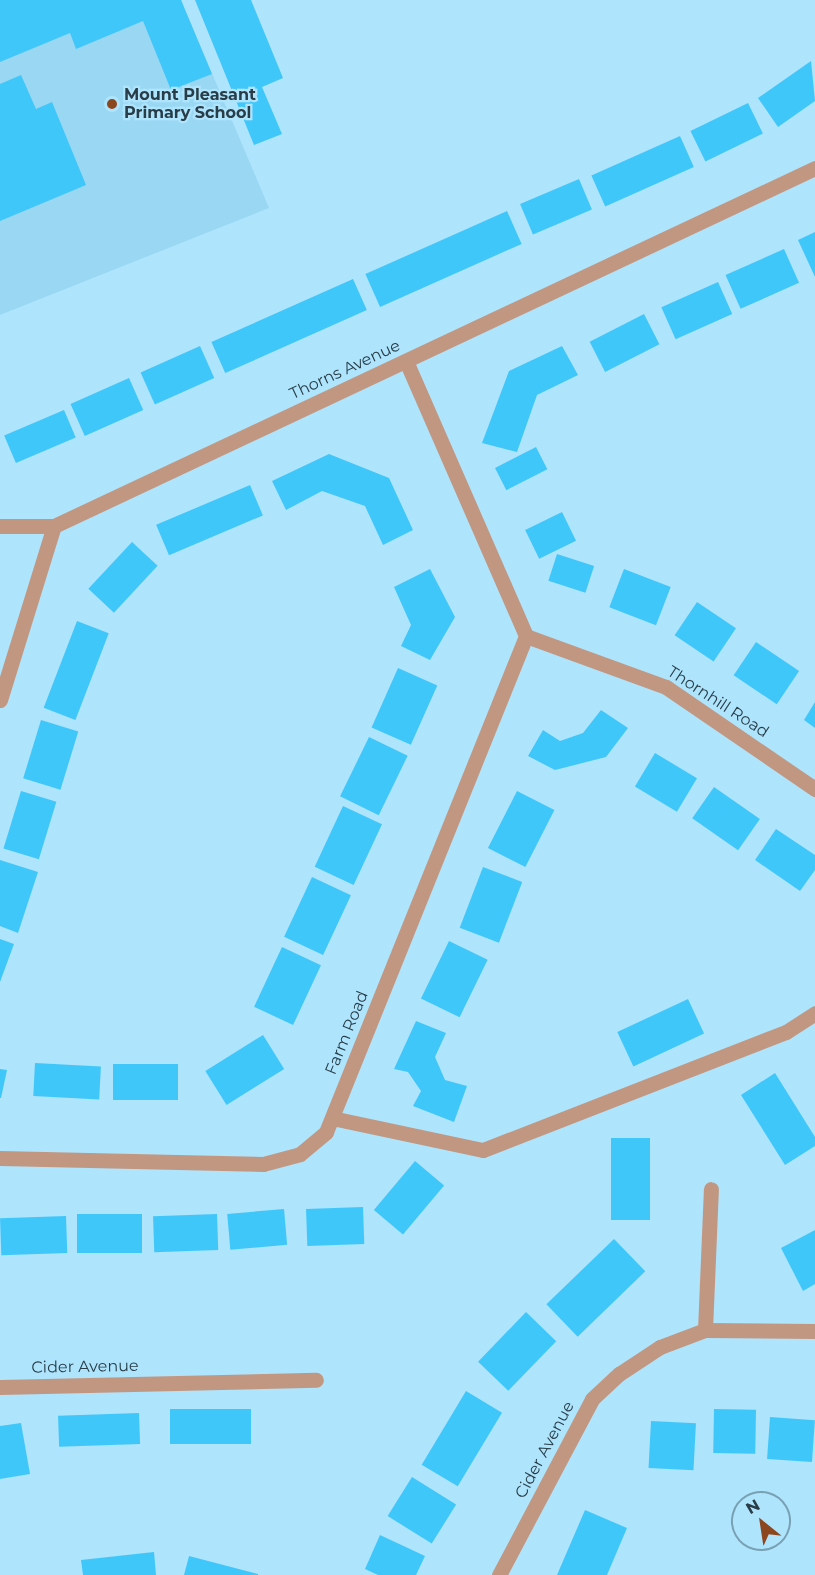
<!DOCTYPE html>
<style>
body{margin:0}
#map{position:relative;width:815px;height:1575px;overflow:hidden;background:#afe4fd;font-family:Montserrat,sans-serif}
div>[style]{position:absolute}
.built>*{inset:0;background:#9ad7f3}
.building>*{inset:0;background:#40c7fa;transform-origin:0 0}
.minor>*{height:15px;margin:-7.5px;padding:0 7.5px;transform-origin:7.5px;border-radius:7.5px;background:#c29781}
.dots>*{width:16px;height:16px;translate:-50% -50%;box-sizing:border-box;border:3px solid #afe4fd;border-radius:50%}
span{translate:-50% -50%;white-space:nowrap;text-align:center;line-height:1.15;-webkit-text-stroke:4.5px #afe4fd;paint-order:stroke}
.poi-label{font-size:16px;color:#283d47;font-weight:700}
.left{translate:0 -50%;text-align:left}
.street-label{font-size:16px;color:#283d47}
.north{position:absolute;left:731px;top:1491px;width:60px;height:60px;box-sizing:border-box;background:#afe4fd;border:2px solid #79a1b4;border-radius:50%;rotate:330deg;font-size:16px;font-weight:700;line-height:24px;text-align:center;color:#283d47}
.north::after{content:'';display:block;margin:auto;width:21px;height:27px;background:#8d471f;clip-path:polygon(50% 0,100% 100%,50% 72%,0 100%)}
</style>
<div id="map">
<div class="built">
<div style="clip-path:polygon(0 0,181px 0,269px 208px,0 315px)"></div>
</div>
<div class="building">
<div style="clip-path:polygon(0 0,181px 0,212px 74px,171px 90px,143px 21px,76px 49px,70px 33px,0 62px)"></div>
<div style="clip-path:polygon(195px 0,251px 0,283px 78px,262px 87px,282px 134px,254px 145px)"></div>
<div style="clip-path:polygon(811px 61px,815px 101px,778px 127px,758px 98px)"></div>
<div style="clip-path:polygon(21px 75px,36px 109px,52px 102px,86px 185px,0 221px,0 84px)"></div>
<div style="left:748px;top:103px;width:34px;height:64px;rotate:64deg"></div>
<div style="left:680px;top:136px;width:34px;height:97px;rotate:66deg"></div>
<div style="left:579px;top:179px;width:33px;height:64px;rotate:67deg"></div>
<div style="left:507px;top:211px;width:36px;height:155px;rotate:66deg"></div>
<div style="clip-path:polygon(815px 232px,815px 277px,798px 240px)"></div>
<div style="left:784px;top:249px;width:37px;height:64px;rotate:66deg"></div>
<div style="left:353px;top:279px;width:34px;height:155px;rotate:66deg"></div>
<div style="left:718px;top:282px;width:35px;height:62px;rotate:66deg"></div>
<div style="left:644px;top:314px;width:34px;height:61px;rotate:63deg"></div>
<div style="left:200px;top:346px;width:35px;height:65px;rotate:66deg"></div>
<div style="clip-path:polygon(562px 346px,578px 375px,537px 395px,517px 452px,482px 443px,509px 371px)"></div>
<div style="left:129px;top:378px;width:35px;height:64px;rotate:66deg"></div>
<div style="left:64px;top:410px;width:30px;height:65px;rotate:67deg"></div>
<div style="left:536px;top:447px;width:25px;height:46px;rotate:63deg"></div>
<div style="clip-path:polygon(329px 454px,389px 478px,413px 530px,383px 545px,365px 506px,322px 491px,286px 510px,272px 481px)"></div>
<div style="left:250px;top:485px;width:33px;height:102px;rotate:67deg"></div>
<div style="left:562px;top:512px;width:32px;height:41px;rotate:64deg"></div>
<div style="left:132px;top:542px;width:35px;height:64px;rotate:43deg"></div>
<div style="left:557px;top:554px;width:39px;height:28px;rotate:18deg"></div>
<div style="clip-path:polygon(430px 569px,455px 617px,430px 660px,401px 646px,411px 625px,394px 587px)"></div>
<div style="left:624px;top:569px;width:50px;height:41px;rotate:21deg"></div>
<div style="left:697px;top:602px;width:47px;height:40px;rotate:34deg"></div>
<div style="left:77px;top:621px;width:34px;height:93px;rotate:21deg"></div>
<div style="left:756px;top:642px;width:52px;height:40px;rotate:34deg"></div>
<div style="left:398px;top:668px;width:43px;height:65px;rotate:24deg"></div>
<div style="clip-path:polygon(815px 702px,815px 728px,804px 720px)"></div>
<div style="clip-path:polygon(601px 710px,628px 728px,606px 757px,555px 770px,528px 756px,543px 730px,560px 741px,583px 733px)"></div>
<div style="left:41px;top:720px;width:39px;height:61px;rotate:17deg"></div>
<div style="left:369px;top:737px;width:43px;height:66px;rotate:26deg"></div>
<div style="left:655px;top:753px;width:49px;height:39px;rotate:31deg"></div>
<div style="left:714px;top:787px;width:56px;height:38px;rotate:35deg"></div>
<div style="left:21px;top:791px;width:37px;height:60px;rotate:17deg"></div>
<div style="left:517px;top:791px;width:42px;height:64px;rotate:27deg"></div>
<div style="left:343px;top:806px;width:43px;height:67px;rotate:25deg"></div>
<div style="clip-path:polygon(776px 829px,815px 855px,815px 870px,800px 891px,755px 860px)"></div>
<div style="clip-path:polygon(0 860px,38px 872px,18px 933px,0 926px)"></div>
<div style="left:483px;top:867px;width:42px;height:65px;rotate:21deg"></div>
<div style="left:312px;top:877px;width:43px;height:66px;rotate:25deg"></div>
<div style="clip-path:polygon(0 939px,14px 944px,0 982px)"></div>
<div style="left:449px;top:941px;width:43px;height:64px;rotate:26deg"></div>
<div style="left:282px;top:947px;width:43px;height:66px;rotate:25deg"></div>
<div style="left:688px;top:999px;width:38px;height:78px;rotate:65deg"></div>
<div style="clip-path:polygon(416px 1021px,446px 1033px,435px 1057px,445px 1080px,467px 1086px,454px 1122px,413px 1106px,421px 1091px,408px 1072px,394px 1069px)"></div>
<div style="left:263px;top:1035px;width:40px;height:68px;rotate:58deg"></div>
<div style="left:35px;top:1063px;width:66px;height:33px;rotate:3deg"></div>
<div style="left:178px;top:1064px;width:36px;height:65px;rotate:90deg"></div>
<div style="clip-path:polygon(0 1069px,7px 1070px,1px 1098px,0 1098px)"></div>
<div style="clip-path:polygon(775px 1073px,815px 1137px,815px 1146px,785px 1165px,741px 1095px)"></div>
<div style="left:611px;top:1138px;width:39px;height:82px"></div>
<div style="left:415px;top:1161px;width:38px;height:64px;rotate:40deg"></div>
<div style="left:363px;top:1207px;width:37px;height:57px;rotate:88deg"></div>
<div style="left:284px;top:1209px;width:36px;height:57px;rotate:85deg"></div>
<div style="left:77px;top:1214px;width:65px;height:39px"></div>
<div style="left:217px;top:1214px;width:36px;height:64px;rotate:88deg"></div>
<div style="left:66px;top:1216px;width:37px;height:66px;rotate:88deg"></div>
<div style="clip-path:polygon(815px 1230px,815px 1284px,803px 1291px,781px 1248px)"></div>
<div style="left:614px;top:1239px;width:45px;height:94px;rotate:46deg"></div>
<div style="left:526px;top:1312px;width:42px;height:69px;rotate:44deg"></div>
<div style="left:466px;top:1391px;width:42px;height:86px;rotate:31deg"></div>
<div style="left:251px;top:1409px;width:35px;height:81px;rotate:90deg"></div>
<div style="left:714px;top:1409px;width:42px;height:44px;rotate:1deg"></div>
<div style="left:139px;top:1413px;width:31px;height:81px;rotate:88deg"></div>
<div style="left:770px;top:1417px;width:45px;height:42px;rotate:4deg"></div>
<div style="left:651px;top:1421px;width:45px;height:47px;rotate:3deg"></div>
<div style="clip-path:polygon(21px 1423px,30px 1474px,0 1479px,0 1426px)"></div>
<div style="left:412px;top:1477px;width:52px;height:46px;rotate:32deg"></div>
<div style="clip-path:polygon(585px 1510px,627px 1528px,607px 1575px,557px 1575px)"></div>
<div style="clip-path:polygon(380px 1535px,425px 1556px,416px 1575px,378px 1575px,365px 1569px)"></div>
<div style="clip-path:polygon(154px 1552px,156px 1575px,83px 1575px,81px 1560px)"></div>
<div style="clip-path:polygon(189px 1556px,258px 1574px,258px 1575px,184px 1575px)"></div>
</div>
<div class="minor">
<div style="left:406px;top:361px;width:300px;rotate:66.4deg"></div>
<div style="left:0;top:526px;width:54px"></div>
<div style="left:526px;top:636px;width:149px;rotate:20deg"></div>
<div style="left:666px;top:687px;width:181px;rotate:34.4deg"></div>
<div style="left:0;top:700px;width:182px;rotate:-72.8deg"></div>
<div style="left:54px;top:526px;width:841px;rotate:-25.19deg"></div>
<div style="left:332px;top:1118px;width:154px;rotate:12deg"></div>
<div style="left:483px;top:1150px;width:325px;rotate:-21.3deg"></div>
<div style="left:786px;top:1032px;width:35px;rotate:-33deg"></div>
<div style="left:0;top:1158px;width:263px;rotate:1.3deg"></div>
<div style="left:263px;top:1164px;width:38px;rotate:-15deg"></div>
<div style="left:300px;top:1154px;width:34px;rotate:-40deg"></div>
<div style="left:326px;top:1132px;width:535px;rotate:-68.04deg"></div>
<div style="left:705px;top:1330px;width:141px;rotate:-87.6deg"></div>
<div style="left:0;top:1387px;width:316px;rotate:-1.3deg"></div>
<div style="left:499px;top:1575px;width:199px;rotate:-62.1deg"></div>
<div style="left:592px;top:1399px;width:37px;rotate:-43deg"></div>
<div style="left:619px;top:1374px;width:49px;rotate:-33.4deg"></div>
<div style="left:660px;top:1347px;width:48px;rotate:-20.7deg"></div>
<div style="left:705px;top:1330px;width:110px;rotate:0.5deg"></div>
</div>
<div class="dots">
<div style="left:112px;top:104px;background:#8d471f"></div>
</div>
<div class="poi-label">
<span class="left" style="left:124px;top:104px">Mount Pleasant<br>Primary School</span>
</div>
<div class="street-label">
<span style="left:345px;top:370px;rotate:-25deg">Thorns Avenue</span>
<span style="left:718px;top:702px;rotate:33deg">Thornhill Road</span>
<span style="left:347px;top:1033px;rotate:-68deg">Farm Road</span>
<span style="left:85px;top:1367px;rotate:-1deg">Cider Avenue</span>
<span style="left:545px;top:1450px;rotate:-62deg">Cider Avenue</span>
</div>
<div class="north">N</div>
</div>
